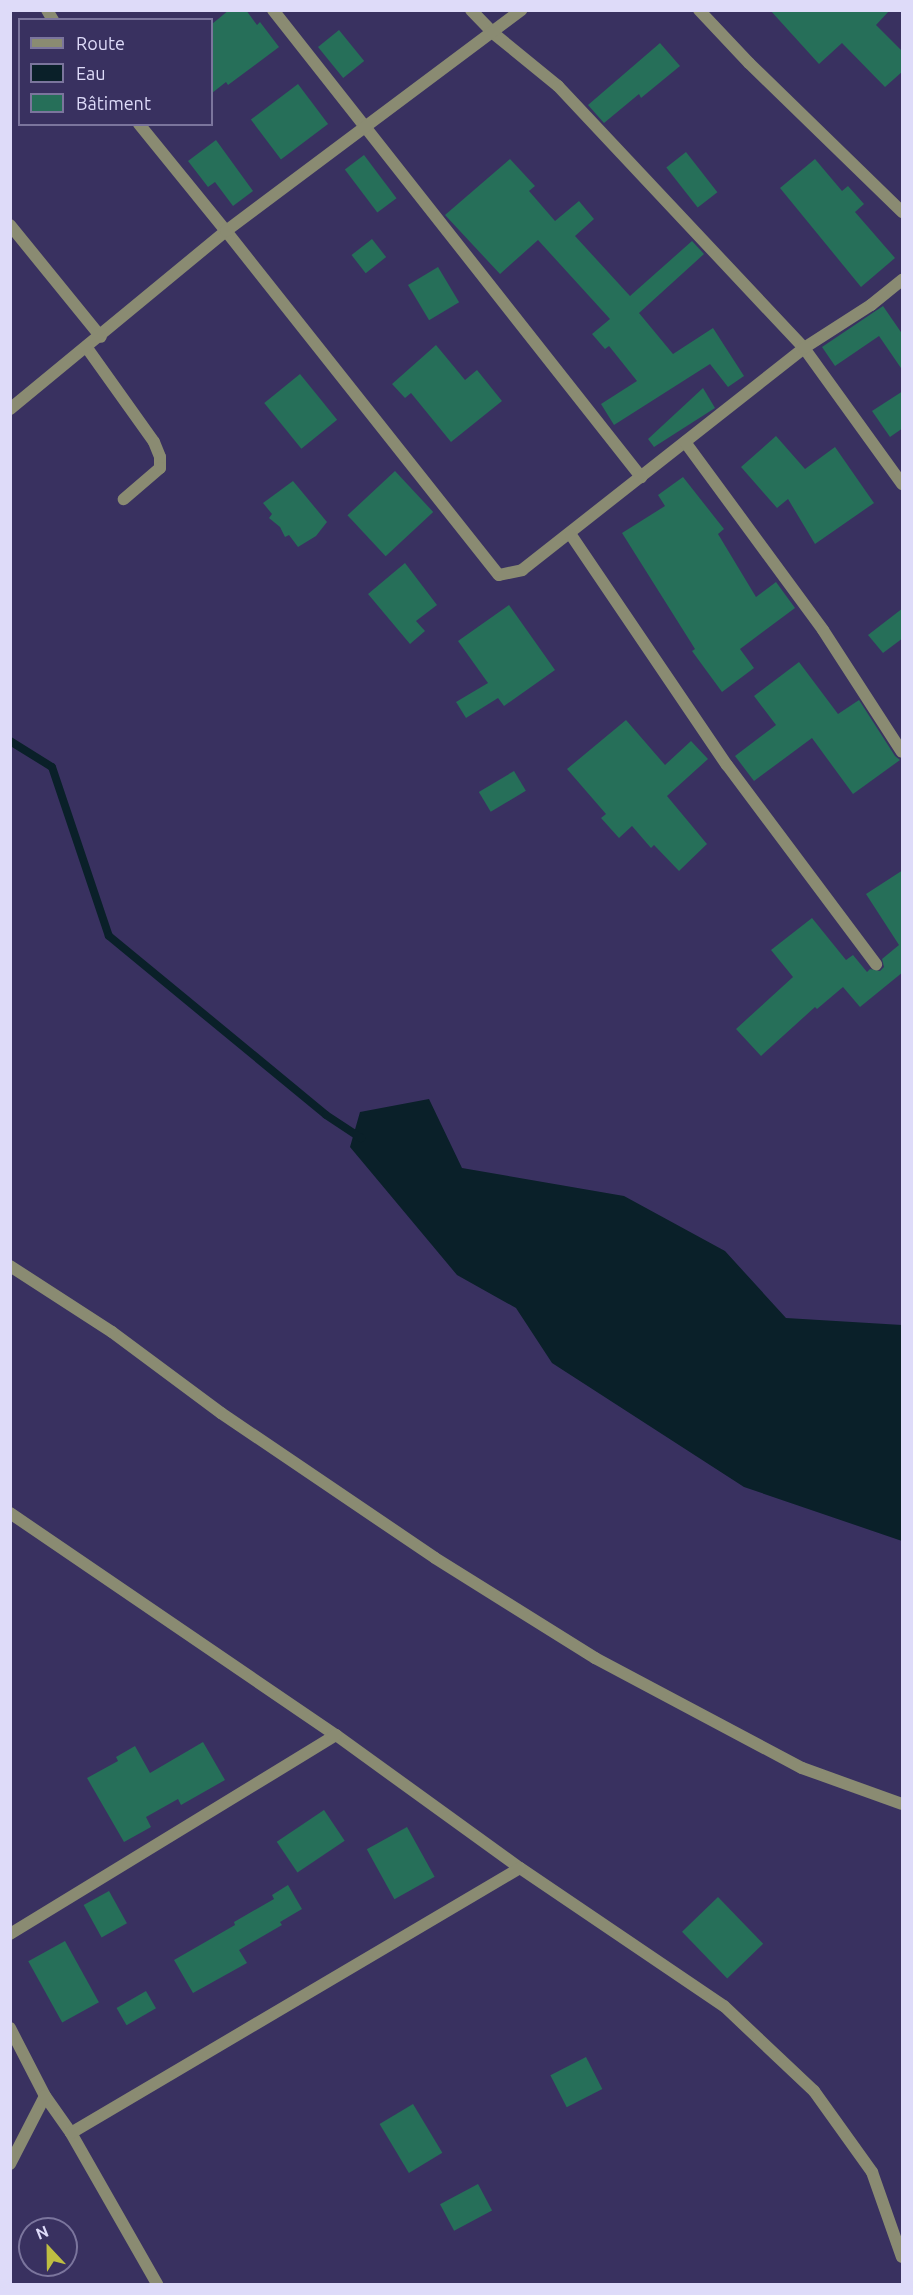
<!DOCTYPE html>
<meta charset="utf-8">
<style>
body{margin:0}
#map{position:relative;width:913px;height:2295px;overflow:hidden;background:#393160;font-family:Ubuntu,sans-serif}
div>[style]{position:absolute}
.water>*{inset:0;background:#0a2029}
.stream>*{height:8px;margin:-4px;padding:0 4px;transform-origin:4px;border-radius:4px;background:#0a2029}
.building>*{inset:0;background:#266f59;transform-origin:0 0}
.minor>*{height:12px;margin:-6px;padding:0 6px;transform-origin:6px;border-radius:6px;background:#8a8b72}
span{translate:-50% -50%;white-space:nowrap;text-align:center;line-height:1.15;-webkit-text-stroke:6px #393160;paint-order:stroke}
.frame{position:absolute;inset:0;border:12px solid #dedbf9;pointer-events:none}
.legend{position:absolute;left:18px;top:18px;width:195px;height:108px;box-sizing:border-box;background:#393160;border:2px solid #7b759d;margin:0;padding:8px 10px;list-style:none;font-size:18px;color:#dedbf9}
.legend li{display:flex;align-items:center;gap:12px;height:30px}
.legend b{width:30px;border:2px solid #7b759d}
.north{position:absolute;left:18px;top:2217px;width:60px;height:60px;box-sizing:border-box;background:#393160;border:2px solid #7b759d;border-radius:50%;rotate:338deg;font-size:16px;font-weight:700;line-height:24px;text-align:center;color:#dedbf9}
.north::after{content:'';display:block;margin:auto;width:21px;height:27px;background:#bebe42;clip-path:polygon(50% 0,100% 100%,50% 72%,0 100%)}
</style>
<div id="map">
<div class="water">
<div style="clip-path:polygon(429px 1099px,462px 1168px,624px 1196px,725px 1251px,786px 1318px,902px 1325px,902px 1541px,744px 1487px,552px 1363px,516px 1308px,457px 1275px,350px 1147px,360px 1112px)"></div>
</div>
<div class="stream">
<div style="left:10px;top:741px;width:49px;rotate:31.8deg"></div>
<div style="left:52px;top:767px;width:178px;rotate:71.4deg"></div>
<div style="left:109px;top:936px;width:281px;rotate:39.5deg"></div>
<div style="left:326px;top:1115px;width:42px;rotate:33.3deg"></div>
</div>
<div class="building">
<div style="clip-path:polygon(229px 10px,246px 10px,257px 25px,260px 22px,279px 47px,228px 85px,226px 82px,212px 93px,212px 24px)"></div>
<div style="clip-path:polygon(770px 10px,890px 10px,876px 25px,903px 52px,903px 71px,885px 87px,842px 43px,819px 64px)"></div>
<div style="left:339px;top:30px;width:40px;height:27px;rotate:51deg"></div>
<div style="clip-path:polygon(660px 43px,680px 66px,641px 98px,639px 94px,604px 123px,588px 105px)"></div>
<div style="left:298px;top:84px;width:50px;height:59px;rotate:53deg"></div>
<div style="clip-path:polygon(216px 140px,253px 191px,233px 206px,215px 182px,208px 187px,188px 161px)"></div>
<div style="left:686px;top:152px;width:51px;height:25px;rotate:52deg"></div>
<div style="left:364px;top:155px;width:54px;height:24px;rotate:53deg"></div>
<div style="clip-path:polygon(510px 159px,535px 186px,529px 191px,555px 221px,579px 201px,594px 219px,575px 236px,630px 296px,692px 241px,704px 254px,639px 313px,673px 354px,713px 328px,744px 376px,728px 387px,710px 364px,614px 425px,601px 404px,637px 381px,609px 346px,605px 349px,592px 334px,610px 319px,538px 240px,500px 274px,445px 215px)"></div>
<div style="clip-path:polygon(815px 159px,842px 191px,848px 186px,864px 204px,855px 212px,895px 258px,861px 287px,780px 188px)"></div>
<div style="left:372px;top:239px;width:23px;height:26px;rotate:52deg"></div>
<div style="left:438px;top:267px;width:41px;height:35px;rotate:59deg"></div>
<div style="clip-path:polygon(883px 306px,903px 335px,903px 371px,879px 336px,835px 366px,822px 347px)"></div>
<div style="clip-path:polygon(436px 345px,465px 380px,477px 370px,502px 401px,451px 442px,411px 393px,405px 398px,392px 384px)"></div>
<div style="left:300px;top:374px;width:59px;height:46px;rotate:51deg"></div>
<div style="clip-path:polygon(703px 388px,715px 408px,654px 447px,648px 439px)"></div>
<div style="clip-path:polygon(903px 391px,903px 428px,890px 437px,872px 411px)"></div>
<div style="clip-path:polygon(776px 436px,805px 469px,835px 447px,874px 503px,815px 544px,788px 499px,777px 508px,741px 467px)"></div>
<div style="left:395px;top:471px;width:56px;height:65px;rotate:47deg"></div>
<div style="clip-path:polygon(683px 477px,724px 529px,718px 534px,756px 597px,776px 582px,795px 608px,740px 649px,754px 668px,722px 692px,692px 651px,695px 649px,622px 533px,665px 506px,658px 495px)"></div>
<div style="clip-path:polygon(293px 481px,327px 522px,316px 536px,298px 547px,289px 535px,285px 537px,280px 527px,269px 518px,272px 514px,263px 503px)"></div>
<div style="clip-path:polygon(405px 563px,437px 605px,416px 621px,425px 631px,410px 644px,368px 594px)"></div>
<div style="clip-path:polygon(509px 605px,555px 670px,504px 706px,498px 698px,466px 718px,456px 702px,488px 683px,458px 641px)"></div>
<div style="clip-path:polygon(903px 608px,903px 638px,883px 653px,868px 635px)"></div>
<div style="clip-path:polygon(799px 662px,838px 714px,859px 700px,895px 756px,900px 760px,853px 794px,812px 738px,754px 781px,735px 756px,776px 725px,754px 696px)"></div>
<div style="clip-path:polygon(626px 720px,665px 765px,691px 741px,708px 759px,667px 796px,707px 844px,679px 871px,654px 845px,651px 848px,632px 826px,619px 838px,601px 818px,606px 814px,567px 769px)"></div>
<div style="left:514px;top:771px;width:23px;height:41px;rotate:59deg"></div>
<div style="clip-path:polygon(903px 870px,903px 972px,860px 1007px,843px 987px,817px 1009px,815px 1007px,761px 1056px,736px 1029px,793px 977px,771px 950px,812px 918px,846px 960px,853px 955px,867px 972px,870px 969px,880px 971px,884px 967px,882px 959px,899px 945px,866px 894px)"></div>
<div style="clip-path:polygon(203px 1742px,225px 1780px,181px 1805px,178px 1799px,146px 1817px,151px 1827px,124px 1842px,87px 1778px,118px 1761px,116px 1757px,135px 1746px,150px 1773px)"></div>
<div style="left:324px;top:1810px;width:37px;height:57px;rotate:56deg"></div>
<div style="left:407px;top:1827px;width:57px;height:46px;rotate:61deg"></div>
<div style="clip-path:polygon(288px 1885px,302px 1909px,280px 1922px,282px 1925px,239px 1950px,247px 1963px,193px 1993px,174px 1960px,235px 1925px,234px 1922px,274px 1899px,272px 1895px)"></div>
<div style="left:109px;top:1891px;width:37px;height:29px;rotate:61deg"></div>
<div style="left:718px;top:1897px;width:65px;height:50px;rotate:46deg"></div>
<div style="left:65px;top:1941px;width:70px;height:42px;rotate:61deg"></div>
<div style="left:146px;top:1991px;width:20px;height:34px;rotate:60deg"></div>
<div style="left:586px;top:2057px;width:36px;height:40px;rotate:63deg"></div>
<div style="left:413px;top:2104px;width:57px;height:39px;rotate:59deg"></div>
<div style="left:478px;top:2184px;width:30px;height:43px;rotate:62deg"></div>
</div>
<div class="minor">
<div style="left:47px;top:10px;width:12px;rotate:59deg"></div>
<div style="left:273px;top:10px;width:595px;rotate:51.76deg"></div>
<div style="left:471px;top:10px;width:32px;rotate:46deg"></div>
<div style="left:493px;top:33px;width:84px;rotate:39.2deg"></div>
<div style="left:558px;top:86px;width:359px;rotate:46.8deg"></div>
<div style="left:804px;top:348px;width:168px;rotate:54.2deg"></div>
<div style="left:699px;top:10px;width:73px;rotate:46.7deg"></div>
<div style="left:749px;top:63px;width:214px;rotate:44.2deg"></div>
<div style="left:139px;top:124px;width:138px;rotate:50.9deg"></div>
<div style="left:226px;top:231px;width:439px;rotate:51.6deg"></div>
<div style="left:499px;top:575px;width:24px;rotate:-12deg"></div>
<div style="left:522px;top:570px;width:359px;rotate:-38.2deg"></div>
<div style="left:804px;top:348px;width:80px;rotate:-32.7deg"></div>
<div style="left:871px;top:305px;width:40px;rotate:-39deg"></div>
<div style="left:10px;top:225px;width:144px;rotate:50.9deg"></div>
<div style="left:87px;top:348px;width:115px;rotate:54.5deg"></div>
<div style="left:154px;top:442px;width:16px;rotate:68deg"></div>
<div style="left:160px;top:457px;width:11px;rotate:90deg"></div>
<div style="left:160px;top:468px;width:48px;rotate:139.3deg"></div>
<div style="left:10px;top:409px;width:280px;rotate:-39.5deg"></div>
<div style="left:226px;top:231px;width:369px;rotate:-36.8deg"></div>
<div style="left:685px;top:442px;width:233px;rotate:53.7deg"></div>
<div style="left:823px;top:630px;width:145px;rotate:57.1deg"></div>
<div style="left:571px;top:535px;width:278px;rotate:55.9deg"></div>
<div style="left:727px;top:765px;width:249px;rotate:53.2deg"></div>
<div style="left:10px;top:1266px;width:121px;rotate:32.9deg"></div>
<div style="left:112px;top:1332px;width:136px;rotate:36.6deg"></div>
<div style="left:221px;top:1413px;width:258px;rotate:34.1deg"></div>
<div style="left:435px;top:1558px;width:189px;rotate:32deg"></div>
<div style="left:595px;top:1658px;width:234px;rotate:28deg"></div>
<div style="left:802px;top:1768px;width:106px;rotate:19.8deg"></div>
<div style="left:10px;top:1513px;width:394px;rotate:34.3deg"></div>
<div style="left:336px;top:1735px;width:227px;rotate:35.9deg"></div>
<div style="left:520px;top:1868px;width:246px;rotate:34.1deg"></div>
<div style="left:724px;top:2006px;width:124px;rotate:43.4deg"></div>
<div style="left:814px;top:2091px;width:100px;rotate:54.4deg"></div>
<div style="left:872px;top:2172px;width:90px;rotate:70.6deg"></div>
<div style="left:10px;top:1934px;width:382px;rotate:-31.4deg"></div>
<div style="left:10px;top:2028px;width:76px;rotate:62.8deg"></div>
<div style="left:45px;top:2096px;width:45px;rotate:54.9deg"></div>
<div style="left:71px;top:2133px;width:174px;rotate:60.3deg"></div>
<div style="left:71px;top:2133px;width:521px;rotate:-30.55deg"></div>
<div style="left:10px;top:2164px;width:76px;rotate:-62.8deg"></div>
</div>
<div class="frame"></div>
<ul class="legend">
<li><b style="height:8px;background:#8a8b72"></b>Route</li>
<li><b style="height:16px;background:#0a2029"></b>Eau</li>
<li><b style="height:16px;background:#266f59"></b>Bâtiment</li>
</ul>
<div class="north">N</div>
</div>
